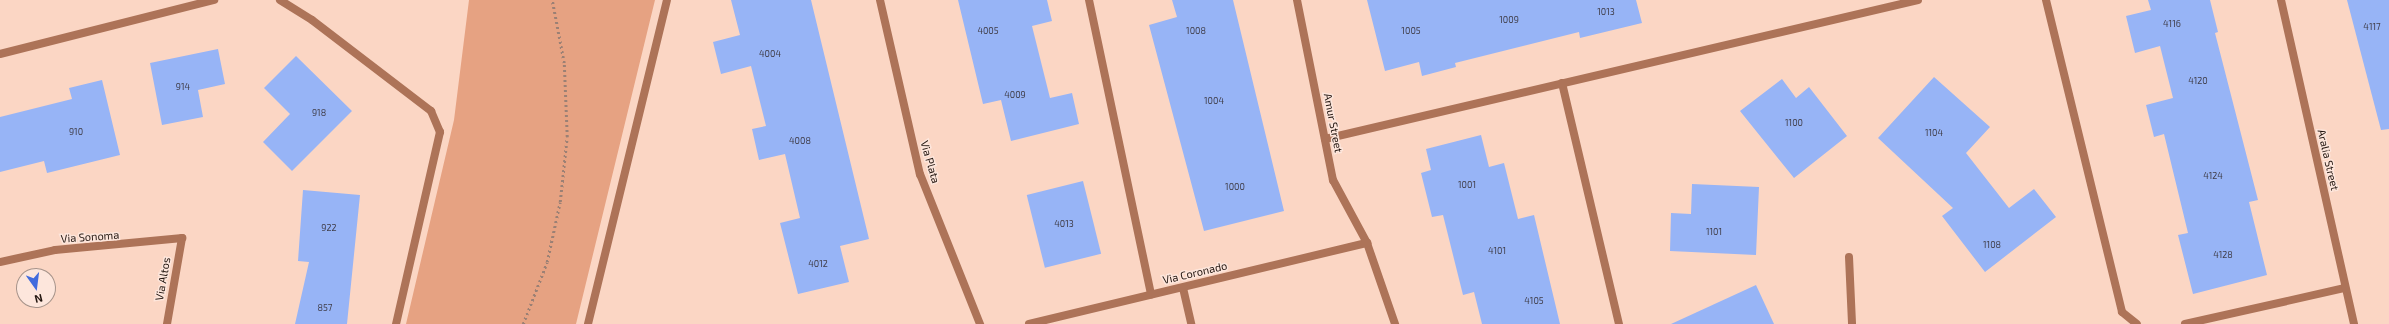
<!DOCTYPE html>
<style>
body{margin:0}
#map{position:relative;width:2389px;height:324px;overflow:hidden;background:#fbd6c4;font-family:"Exo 2",sans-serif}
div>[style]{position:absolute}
.green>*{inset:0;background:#e6a282}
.building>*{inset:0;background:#97b4f6;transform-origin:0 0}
.path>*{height:2.5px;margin-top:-1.25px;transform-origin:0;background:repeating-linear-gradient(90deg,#9b8074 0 2px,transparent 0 5px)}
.service>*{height:8px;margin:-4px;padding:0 4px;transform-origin:4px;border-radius:4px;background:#ad7358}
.minor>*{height:8px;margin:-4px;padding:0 4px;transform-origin:4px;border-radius:4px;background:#ad7358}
span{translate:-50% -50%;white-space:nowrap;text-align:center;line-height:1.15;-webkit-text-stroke:3px #fde6dc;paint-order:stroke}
.number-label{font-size:9px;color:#403e4a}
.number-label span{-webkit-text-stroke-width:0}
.street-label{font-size:11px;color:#231610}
.north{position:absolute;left:16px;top:268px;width:40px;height:40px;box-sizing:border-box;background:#fde6dc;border:1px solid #a6938a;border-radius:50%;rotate:166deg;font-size:11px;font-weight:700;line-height:16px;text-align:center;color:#231610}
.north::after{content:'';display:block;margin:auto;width:14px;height:18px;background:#426bdd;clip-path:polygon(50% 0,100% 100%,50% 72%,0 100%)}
</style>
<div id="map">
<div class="green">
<div style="clip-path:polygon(469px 0,655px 0,576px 324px,406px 324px,454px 120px)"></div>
</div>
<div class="building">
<div style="clip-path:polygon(731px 0,811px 0,869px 239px,840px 246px,849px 282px,798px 294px,780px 223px,800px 218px,785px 154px,759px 160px,752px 129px,766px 126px,751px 66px,721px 74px,713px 42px,740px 35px)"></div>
<div style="clip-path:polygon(958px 0,1047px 0,1052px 21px,1032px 26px,1050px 98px,1072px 93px,1079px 124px,1011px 141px,1001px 100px,983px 104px)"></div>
<div style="clip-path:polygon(1172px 0,1233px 0,1284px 211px,1204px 231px,1149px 25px,1177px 17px)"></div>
<div style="clip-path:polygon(1367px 0,1636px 0,1642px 23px,1580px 38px,1579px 32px,1455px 63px,1456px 67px,1422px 76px,1419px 62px,1385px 71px)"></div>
<div style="clip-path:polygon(2148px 0,2210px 0,2218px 32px,2215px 33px,2258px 200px,2249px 202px,2267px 275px,2193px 294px,2178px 235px,2188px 233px,2164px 134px,2154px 137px,2146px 105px,2173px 98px,2160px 46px,2135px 53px,2126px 16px,2151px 10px)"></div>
<div style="clip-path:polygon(2347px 0,2389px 0,2389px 129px,2381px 130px)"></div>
<div style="clip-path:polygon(218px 49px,225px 84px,198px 90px,203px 117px,162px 125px,150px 63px)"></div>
<div style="clip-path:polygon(296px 56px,352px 111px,292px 171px,263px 142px,290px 114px,264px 88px)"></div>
<div style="clip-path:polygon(1934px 77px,1990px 127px,1966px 153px,2009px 208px,2034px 189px,2056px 217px,1985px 272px,1942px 216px,1953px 208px,1878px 138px)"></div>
<div style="clip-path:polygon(1782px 79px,1796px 98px,1809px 87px,1847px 136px,1794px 178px,1740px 111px)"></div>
<div style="clip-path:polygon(102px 80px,120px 155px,47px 173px,44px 161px,0 172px,0 117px,72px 99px,69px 88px)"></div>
<div style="clip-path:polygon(1481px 135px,1489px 167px,1504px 163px,1518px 219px,1534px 215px,1560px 324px,1482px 324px,1474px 292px,1463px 295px,1443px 215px,1432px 217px,1421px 173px,1431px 170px,1426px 149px)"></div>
<div style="left:1083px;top:181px;width:75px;height:58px;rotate:76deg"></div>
<div style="clip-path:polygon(1692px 184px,1759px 187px,1756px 255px,1670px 251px,1671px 213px,1691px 214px)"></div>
<div style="clip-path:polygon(303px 190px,360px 195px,347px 324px,295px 324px,309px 262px,298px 261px)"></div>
<div style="clip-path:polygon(1756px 285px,1774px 324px,1671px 324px)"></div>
</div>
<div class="path">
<div style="left:523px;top:324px;width:66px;rotate:-68.8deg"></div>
<div style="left:547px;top:262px;width:61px;rotate:-77.8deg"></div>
<div style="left:560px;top:202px;width:65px;rotate:-83.9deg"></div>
<div style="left:567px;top:137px;width:74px;rotate:-92.3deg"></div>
<div style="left:564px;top:63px;width:64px;rotate:-100.8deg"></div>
</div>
<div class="service">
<div style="left:280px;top:0;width:38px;rotate:32deg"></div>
<div style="left:312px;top:20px;width:150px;rotate:37.4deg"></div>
<div style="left:431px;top:111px;width:23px;rotate:67deg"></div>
<div style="left:440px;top:132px;width:197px;rotate:102.9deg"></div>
<div style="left:1089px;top:0;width:301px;rotate:78.1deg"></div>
<div style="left:2046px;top:0;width:321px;rotate:76.3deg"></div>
<div style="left:2122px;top:312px;width:19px;rotate:39deg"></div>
<div style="left:0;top:54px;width:221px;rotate:-14.2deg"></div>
<div style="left:1562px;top:83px;width:248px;rotate:76.7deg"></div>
<div style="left:1325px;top:139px;width:609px;rotate:-13.19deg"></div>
<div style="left:1183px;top:288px;width:37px;rotate:77deg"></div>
<div style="left:588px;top:324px;width:333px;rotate:-76.3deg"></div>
<div style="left:2185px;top:324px;width:164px;rotate:-12.7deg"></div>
</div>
<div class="minor">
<div style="left:880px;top:0;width:179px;rotate:77.1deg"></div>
<div style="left:920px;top:174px;width:162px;rotate:68.2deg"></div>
<div style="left:1297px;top:0;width:184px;rotate:78.7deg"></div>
<div style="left:1333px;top:180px;width:72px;rotate:61.6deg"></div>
<div style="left:1367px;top:243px;width:86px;rotate:70.9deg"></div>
<div style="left:2281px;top:0;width:332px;rotate:77.3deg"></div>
<div style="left:1849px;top:257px;width:67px;rotate:87.4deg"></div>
<div style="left:0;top:262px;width:56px;rotate:-12.3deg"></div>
<div style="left:55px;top:250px;width:128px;rotate:-5.4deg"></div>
<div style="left:182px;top:238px;width:87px;rotate:99.9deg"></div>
<div style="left:1029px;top:324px;width:348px;rotate:-13.5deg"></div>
</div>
<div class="number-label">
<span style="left:1606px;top:12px">1013</span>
<span style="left:1509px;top:20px">1009</span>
<span style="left:2172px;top:24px">4116</span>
<span style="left:2372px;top:27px">4117</span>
<span style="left:988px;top:31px">4005</span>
<span style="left:1196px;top:31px">1008</span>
<span style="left:1411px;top:31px">1005</span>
<span style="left:770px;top:54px">4004</span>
<span style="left:2198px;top:81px">4120</span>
<span style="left:183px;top:87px">914</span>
<span style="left:1015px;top:95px">4009</span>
<span style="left:1214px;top:101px">1004</span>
<span style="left:319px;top:113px">918</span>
<span style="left:1794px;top:123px">1100</span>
<span style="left:76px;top:132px">910</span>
<span style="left:1934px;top:133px">1104</span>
<span style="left:800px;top:141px">4008</span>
<span style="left:2213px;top:176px">4124</span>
<span style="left:1467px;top:185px">1001</span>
<span style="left:1235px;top:187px">1000</span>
<span style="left:1064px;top:224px">4013</span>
<span style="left:329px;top:228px">922</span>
<span style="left:1714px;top:232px">1101</span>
<span style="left:1992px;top:245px">1108</span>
<span style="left:1497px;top:251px">4101</span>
<span style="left:2223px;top:255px">4128</span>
<span style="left:818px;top:264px">4012</span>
<span style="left:1534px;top:301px">4105</span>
<span style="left:325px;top:308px">857</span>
</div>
<div class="street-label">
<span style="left:1333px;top:123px;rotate:79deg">Amur Street</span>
<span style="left:2328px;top:160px;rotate:77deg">Aralia Street</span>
<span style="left:930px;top:162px;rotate:74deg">Via Plata</span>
<span style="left:90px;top:237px;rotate:-4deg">Via Sonoma</span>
<span style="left:1195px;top:273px;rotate:-13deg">Via Coronado</span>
<span style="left:163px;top:279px;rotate:-80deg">Via Altos</span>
</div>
<div class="north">N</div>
</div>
